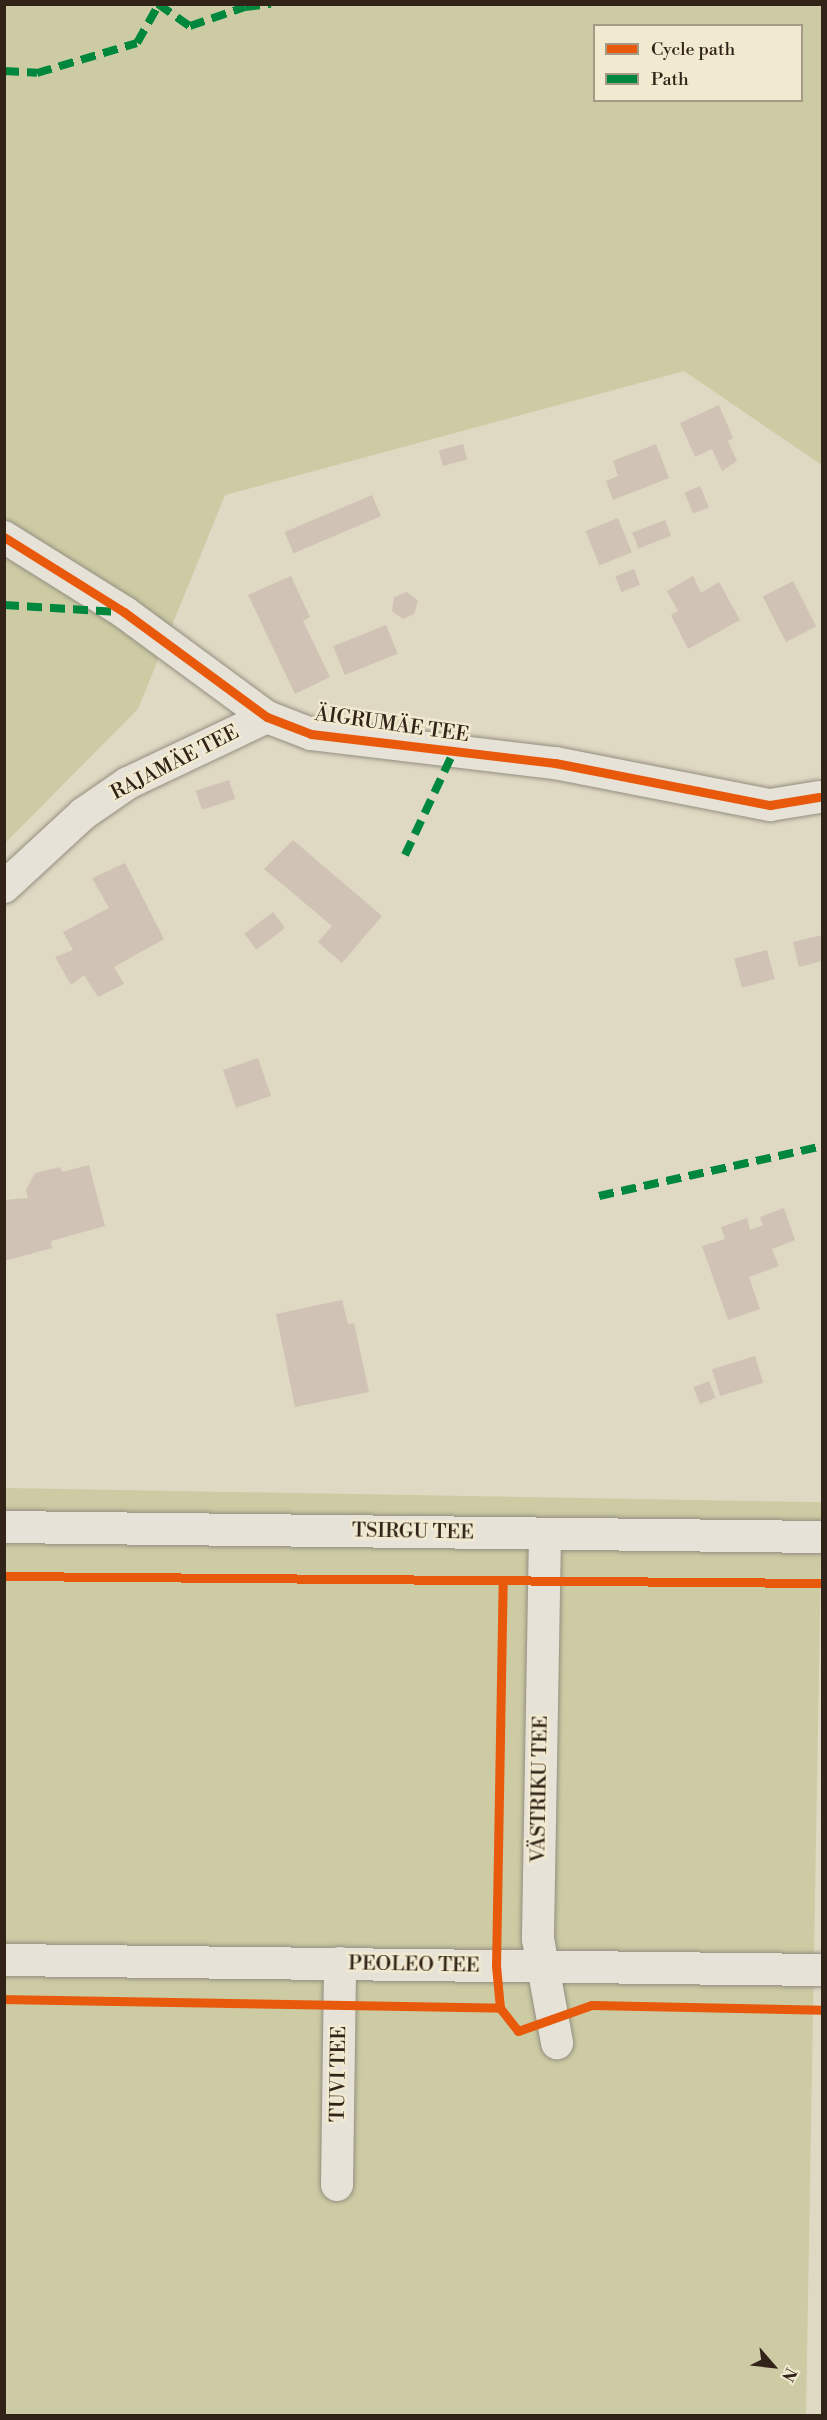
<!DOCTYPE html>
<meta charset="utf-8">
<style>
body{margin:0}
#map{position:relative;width:827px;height:2420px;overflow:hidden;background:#dfd8c2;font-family:"Libre Bodoni",serif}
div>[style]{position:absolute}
.green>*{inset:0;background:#cccba3;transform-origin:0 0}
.building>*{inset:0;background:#d0c3b5;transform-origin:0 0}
.roads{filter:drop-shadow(0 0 2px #948e80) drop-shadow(0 0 2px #948e80)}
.street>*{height:32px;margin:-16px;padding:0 16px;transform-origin:16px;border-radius:16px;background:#e6e2d7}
.quiet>*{height:8px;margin-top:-4px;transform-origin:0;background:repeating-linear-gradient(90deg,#00873e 0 15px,transparent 0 23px)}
.cycleway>*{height:9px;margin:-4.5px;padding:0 4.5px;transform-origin:4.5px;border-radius:4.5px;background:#e8590c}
span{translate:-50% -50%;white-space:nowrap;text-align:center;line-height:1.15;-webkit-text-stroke:5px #f2ead0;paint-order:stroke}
.street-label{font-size:20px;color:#312318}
.frame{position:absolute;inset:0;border:6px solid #312318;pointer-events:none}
.legend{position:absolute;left:593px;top:24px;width:210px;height:78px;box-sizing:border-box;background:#f2ead0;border:2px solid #a59a86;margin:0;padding:8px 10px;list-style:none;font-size:18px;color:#312318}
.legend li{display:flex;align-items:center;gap:12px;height:30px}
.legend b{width:30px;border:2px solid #a59a86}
.north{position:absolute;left:743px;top:2336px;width:60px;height:60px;-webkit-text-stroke:4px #f2ead0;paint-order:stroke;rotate:118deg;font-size:16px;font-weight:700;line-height:24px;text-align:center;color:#312318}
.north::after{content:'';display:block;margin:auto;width:21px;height:27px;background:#312318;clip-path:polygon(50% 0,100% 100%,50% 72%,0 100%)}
</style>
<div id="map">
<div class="green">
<div style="clip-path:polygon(evenodd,5px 5px,822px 5px,822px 465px,684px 371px,225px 495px,138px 709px,5px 843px,5px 5px,594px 26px,802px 26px,802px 100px,594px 100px,594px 26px)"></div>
<div style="left:5px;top:1488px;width:817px;height:928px;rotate:1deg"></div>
</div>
<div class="building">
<div style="clip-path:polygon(719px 405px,733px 438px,728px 441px,737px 461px,722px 471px,712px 449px,695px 457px,680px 423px)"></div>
<div style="left:463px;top:444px;width:16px;height:25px;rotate:75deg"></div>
<div style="clip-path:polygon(656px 444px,669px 478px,613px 500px,606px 481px,618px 476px,613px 461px)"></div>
<div style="left:700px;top:486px;width:23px;height:17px;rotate:67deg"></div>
<div style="left:372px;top:495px;width:23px;height:95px;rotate:67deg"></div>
<div style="left:618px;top:518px;width:37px;height:35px;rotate:68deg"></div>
<div style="left:665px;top:520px;width:17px;height:35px;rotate:69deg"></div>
<div style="left:634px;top:569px;width:17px;height:20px;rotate:69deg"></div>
<div style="clip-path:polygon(291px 576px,310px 617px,303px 621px,330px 677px,295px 694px,248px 595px)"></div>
<div style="clip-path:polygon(693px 576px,701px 593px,719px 582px,740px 620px,688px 649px,671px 615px,678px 611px,667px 591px)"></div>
<div style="left:793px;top:581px;width:51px;height:34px;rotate:63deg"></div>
<div style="clip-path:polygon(407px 592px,418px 601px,414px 614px,403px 619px,392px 611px,394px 597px)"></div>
<div style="left:386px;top:625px;width:31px;height:57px;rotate:68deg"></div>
<div style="left:229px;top:780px;width:20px;height:35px;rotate:72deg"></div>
<div style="clip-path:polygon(293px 840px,382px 916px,342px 963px,318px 942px,332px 926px,264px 869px)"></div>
<div style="clip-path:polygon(125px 863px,164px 939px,114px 967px,124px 984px,98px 997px,84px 975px,71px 985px,55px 957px,73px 950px,63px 932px,109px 908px,92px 878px)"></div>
<div style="left:273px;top:912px;width:20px;height:36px;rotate:53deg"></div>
<div style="clip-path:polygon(822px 935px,822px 961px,799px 967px,793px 942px)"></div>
<div style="left:767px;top:950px;width:30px;height:34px;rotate:75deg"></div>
<div style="left:258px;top:1058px;width:40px;height:37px;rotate:71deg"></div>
<div style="clip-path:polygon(89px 1165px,105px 1226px,51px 1241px,52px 1248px,4px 1261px,4px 1200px,28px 1198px,26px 1190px,35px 1173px,60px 1167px,62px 1172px)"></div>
<div style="clip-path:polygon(784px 1208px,795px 1240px,772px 1249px,779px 1266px,749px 1277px,760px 1309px,728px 1320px,702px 1246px,725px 1239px,721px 1227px,747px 1218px,750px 1230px,763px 1225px,760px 1217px)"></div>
<div style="clip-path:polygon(342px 1300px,348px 1324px,354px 1323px,369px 1392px,295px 1407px,276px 1314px)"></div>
<div style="left:755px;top:1356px;width:28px;height:45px;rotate:73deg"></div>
<div style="left:709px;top:1381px;width:18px;height:17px;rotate:68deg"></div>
</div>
<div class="roads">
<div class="street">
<div style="left:4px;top:537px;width:142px;rotate:32deg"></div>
<div style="left:124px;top:612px;width:177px;rotate:36.3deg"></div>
<div style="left:267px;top:717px;width:47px;rotate:21.1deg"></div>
<div style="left:311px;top:734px;width:246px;rotate:6.8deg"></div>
<div style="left:555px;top:763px;width:219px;rotate:11.1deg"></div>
<div style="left:770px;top:805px;width:50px;rotate:-9.3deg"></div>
<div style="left:4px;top:887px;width:108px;rotate:-42.7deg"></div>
<div style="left:83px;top:814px;width:55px;rotate:-34.6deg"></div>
<div style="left:128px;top:783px;width:154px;rotate:-25.4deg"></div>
<div style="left:4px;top:1527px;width:818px;rotate:0.7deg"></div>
<div style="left:545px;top:1534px;width:405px;rotate:91deg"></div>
<div style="left:538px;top:1939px;width:106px;rotate:79.6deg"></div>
<div style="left:4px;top:1960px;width:818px;rotate:0.7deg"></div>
<div style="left:337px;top:2185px;width:222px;rotate:-89.2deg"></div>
</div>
</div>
<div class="quiet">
<div style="left:158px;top:4px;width:39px;rotate:35deg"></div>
<div style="left:190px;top:26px;width:58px;rotate:-19.1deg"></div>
<div style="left:245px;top:7px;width:26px;rotate:-7deg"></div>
<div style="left:4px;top:71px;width:33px;rotate:3deg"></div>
<div style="left:37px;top:73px;width:104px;rotate:-16.7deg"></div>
<div style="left:137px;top:43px;width:45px;rotate:-60.6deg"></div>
<div style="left:4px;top:605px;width:114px;rotate:3.5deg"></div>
<div style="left:405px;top:855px;width:113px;rotate:-64.8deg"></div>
<div style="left:599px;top:1196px;width:229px;rotate:-12.6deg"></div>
</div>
<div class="cycleway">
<div style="left:4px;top:537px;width:142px;rotate:32deg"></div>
<div style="left:124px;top:612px;width:177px;rotate:36.3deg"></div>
<div style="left:267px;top:717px;width:47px;rotate:21.1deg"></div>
<div style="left:311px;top:734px;width:246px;rotate:6.8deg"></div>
<div style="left:555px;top:763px;width:219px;rotate:11.1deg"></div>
<div style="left:770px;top:805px;width:50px;rotate:-9.3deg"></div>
<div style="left:4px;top:1576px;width:818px;rotate:0.49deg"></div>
<div style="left:4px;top:1999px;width:496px;rotate:1deg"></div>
<div style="left:500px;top:2008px;width:29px;rotate:52deg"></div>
<div style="left:518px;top:2031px;width:78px;rotate:-19.4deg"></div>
<div style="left:592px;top:2005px;width:230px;rotate:1.2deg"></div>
<div style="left:500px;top:2008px;width:42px;rotate:-95.4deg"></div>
<div style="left:496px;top:1966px;width:385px;rotate:-89deg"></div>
</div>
<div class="street-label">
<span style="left:392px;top:725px;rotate:8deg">ÄIGRUMÄE TEE</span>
<span style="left:175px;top:763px;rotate:-27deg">RAJAMÄE TEE</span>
<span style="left:413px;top:1532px;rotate:1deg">TSIRGU TEE</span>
<span style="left:540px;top:1789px;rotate:-89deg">VÄSTRIKU TEE</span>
<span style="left:414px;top:1965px;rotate:1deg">PEOLEO TEE</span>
<span style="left:339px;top:2074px;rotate:-89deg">TUVI TEE</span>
</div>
<div class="frame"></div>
<ul class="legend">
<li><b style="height:8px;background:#e8590c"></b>Cycle path</li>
<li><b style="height:8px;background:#00873e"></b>Path</li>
</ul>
<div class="north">N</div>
</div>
